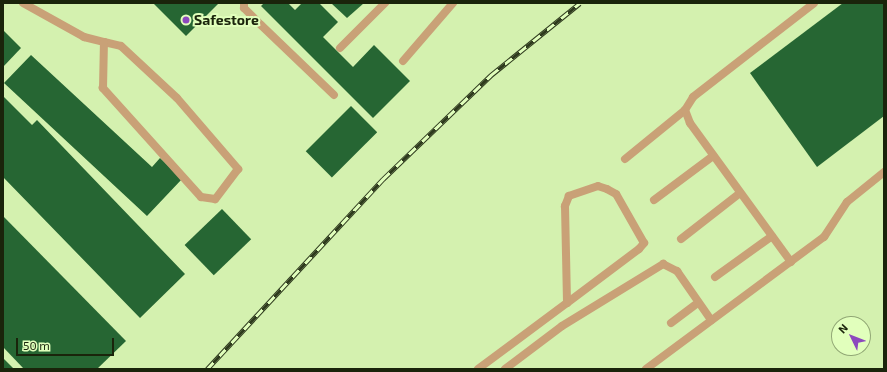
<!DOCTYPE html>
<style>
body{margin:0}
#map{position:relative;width:887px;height:372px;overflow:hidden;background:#d4f1af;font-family:"Exo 2",sans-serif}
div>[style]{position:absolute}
.building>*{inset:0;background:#266633;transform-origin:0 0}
.service>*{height:8px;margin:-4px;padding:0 4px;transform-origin:4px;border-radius:4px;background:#c9a177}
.rail>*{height:4.5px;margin-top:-2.25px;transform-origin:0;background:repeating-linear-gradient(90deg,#e1ffbc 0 9px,#2e3a1d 0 18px);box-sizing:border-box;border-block:1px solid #2e3a1d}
.dots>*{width:11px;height:11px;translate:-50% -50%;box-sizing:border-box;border:2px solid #e1ffbc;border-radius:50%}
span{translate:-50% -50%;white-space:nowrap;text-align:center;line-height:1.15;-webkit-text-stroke:4px #e1ffbc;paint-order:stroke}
.poi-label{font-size:14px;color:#1a240b;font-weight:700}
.left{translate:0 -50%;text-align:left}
.frame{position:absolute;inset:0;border:4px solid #1a240b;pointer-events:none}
.north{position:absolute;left:831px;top:316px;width:40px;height:40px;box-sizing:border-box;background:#e1ffbc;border:1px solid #91a775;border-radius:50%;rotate:313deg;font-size:11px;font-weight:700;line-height:16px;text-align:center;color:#1a240b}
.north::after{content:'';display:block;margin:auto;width:14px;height:18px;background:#8c49be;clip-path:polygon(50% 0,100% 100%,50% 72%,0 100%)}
.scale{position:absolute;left:16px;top:338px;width:98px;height:18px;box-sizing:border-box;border:2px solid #1a240b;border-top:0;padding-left:5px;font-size:12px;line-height:14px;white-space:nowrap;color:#1a240b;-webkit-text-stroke:3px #e1ffbc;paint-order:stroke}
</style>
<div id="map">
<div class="building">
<div style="clip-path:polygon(153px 3px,219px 3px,186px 36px)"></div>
<div style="clip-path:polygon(264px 3px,288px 3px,295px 10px,302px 3px,319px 3px,338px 22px,323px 37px,353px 67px,374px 45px,410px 81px,373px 118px,261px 6px)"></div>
<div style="clip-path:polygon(331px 3px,364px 3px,347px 18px)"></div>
<div style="clip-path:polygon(843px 3px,884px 3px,884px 116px,817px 167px,750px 73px)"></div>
<div style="clip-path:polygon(4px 31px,21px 48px,3px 67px,3px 33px)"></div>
<div style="clip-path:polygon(31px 55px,152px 167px,160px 158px,182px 179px,147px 216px,4px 83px)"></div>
<div style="clip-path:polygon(3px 96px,32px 125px,37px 120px,185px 274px,140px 318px,3px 177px)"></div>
<div style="left:351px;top:106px;width:37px;height:64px;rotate:45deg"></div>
<div style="left:222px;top:209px;width:42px;height:52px;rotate:46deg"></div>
<div style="clip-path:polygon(3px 216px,126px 341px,97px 369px,24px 369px,3px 347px)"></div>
<div style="clip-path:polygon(3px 358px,14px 369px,3px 369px)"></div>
</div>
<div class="service">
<div style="left:23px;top:3px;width:70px;rotate:29.1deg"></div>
<div style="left:84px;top:37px;width:21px;rotate:14deg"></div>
<div style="left:104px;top:42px;width:17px;rotate:13deg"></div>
<div style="left:121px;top:46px;width:76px;rotate:42.9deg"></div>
<div style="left:177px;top:98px;width:94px;rotate:49.3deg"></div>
<div style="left:238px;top:169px;width:38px;rotate:127deg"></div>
<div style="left:215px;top:199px;width:14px;rotate:-172deg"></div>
<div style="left:201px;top:197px;width:147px;rotate:-132deg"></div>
<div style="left:103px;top:88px;width:46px;rotate:-88.8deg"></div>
<div style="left:244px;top:3px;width:5px;rotate:90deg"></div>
<div style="left:244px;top:8px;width:24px;rotate:45deg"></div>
<div style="left:261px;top:25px;width:101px;rotate:43.8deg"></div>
<div style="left:340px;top:48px;width:64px;rotate:-45deg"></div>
<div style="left:403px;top:61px;width:77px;rotate:-49.2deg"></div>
<div style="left:625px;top:159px;width:77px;rotate:-39.2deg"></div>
<div style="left:654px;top:200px;width:74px;rotate:-36.7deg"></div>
<div style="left:681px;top:239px;width:75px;rotate:-37.9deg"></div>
<div style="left:791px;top:262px;width:172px;rotate:-126deg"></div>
<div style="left:690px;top:123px;width:14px;rotate:-111deg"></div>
<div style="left:685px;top:110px;width:15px;rotate:-58deg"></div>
<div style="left:693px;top:97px;width:153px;rotate:-37.8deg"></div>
<div style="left:715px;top:277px;width:70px;rotate:-35.7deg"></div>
<div style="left:671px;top:323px;width:30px;rotate:-37deg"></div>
<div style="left:478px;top:369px;width:111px;rotate:-36.6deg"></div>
<div style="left:567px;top:303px;width:90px;rotate:-36.9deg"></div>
<div style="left:639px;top:249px;width:8px;rotate:-50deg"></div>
<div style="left:644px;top:243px;width:56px;rotate:-119.7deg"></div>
<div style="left:616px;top:194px;width:10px;rotate:-151deg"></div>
<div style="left:607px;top:189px;width:9px;rotate:-162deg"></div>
<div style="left:598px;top:186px;width:31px;rotate:161deg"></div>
<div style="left:569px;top:196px;width:11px;rotate:112deg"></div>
<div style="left:565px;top:206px;width:97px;rotate:88.8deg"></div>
<div style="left:505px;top:369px;width:71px;rotate:-37deg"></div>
<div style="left:562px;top:326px;width:119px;rotate:-31.5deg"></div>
<div style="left:663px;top:264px;width:16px;rotate:27deg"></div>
<div style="left:677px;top:271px;width:60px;rotate:55.2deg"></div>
<div style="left:646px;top:369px;width:222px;rotate:-36.6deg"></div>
<div style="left:824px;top:237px;width:42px;rotate:-56.7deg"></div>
<div style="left:847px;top:202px;width:48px;rotate:-39deg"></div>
</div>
<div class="rail">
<div style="left:207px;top:369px;width:259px;rotate:-47.2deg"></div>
<div style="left:383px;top:179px;width:150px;rotate:-43.9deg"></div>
<div style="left:491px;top:75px;width:114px;rotate:-39deg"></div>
</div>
<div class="dots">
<div style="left:186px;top:20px;background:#8c49be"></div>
</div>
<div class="poi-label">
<span class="left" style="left:194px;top:20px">Safestore</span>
</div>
<div class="frame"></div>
<div class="north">N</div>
<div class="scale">50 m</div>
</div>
